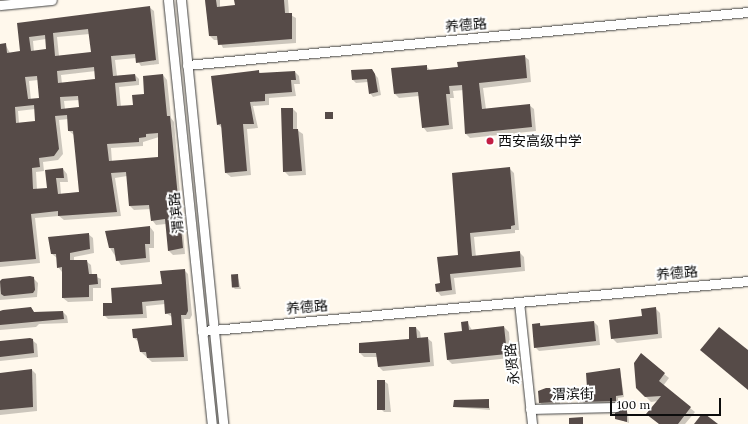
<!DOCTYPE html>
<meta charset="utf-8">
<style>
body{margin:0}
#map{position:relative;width:748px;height:424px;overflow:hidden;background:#fff8ec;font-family:Lora,"Noto Sans SC",serif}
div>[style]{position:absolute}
.shadow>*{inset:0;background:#0003}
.building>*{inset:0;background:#564b48;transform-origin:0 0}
.roads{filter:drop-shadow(0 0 1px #404040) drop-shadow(0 0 1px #404040)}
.minor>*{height:9px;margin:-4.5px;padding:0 4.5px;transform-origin:4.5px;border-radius:4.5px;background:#fff}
.dots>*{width:11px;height:11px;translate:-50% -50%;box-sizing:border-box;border:2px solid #fff;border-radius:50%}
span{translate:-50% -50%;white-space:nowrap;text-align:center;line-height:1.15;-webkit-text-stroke:4px #fff;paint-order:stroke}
.street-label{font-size:14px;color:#0d0d0d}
.poi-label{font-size:14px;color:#0d0d0d}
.left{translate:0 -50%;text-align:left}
.scale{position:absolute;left:610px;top:398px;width:111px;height:18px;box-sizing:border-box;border:2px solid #0d0d0d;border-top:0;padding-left:5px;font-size:12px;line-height:14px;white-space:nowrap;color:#0d0d0d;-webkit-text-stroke:3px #fff;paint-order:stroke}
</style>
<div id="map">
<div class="shadow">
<div style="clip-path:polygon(205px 0,220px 0,220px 8px,236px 6px,235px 0,288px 0,289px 14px,296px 18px,296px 43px,223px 48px,219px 40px,214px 40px,210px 36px)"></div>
<div style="clip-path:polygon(evenodd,149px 7px,154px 11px,159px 64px,141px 66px,136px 58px,115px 60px,117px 76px,135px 75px,139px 79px,139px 85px,119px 87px,121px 107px,134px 105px,163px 75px,167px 80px,171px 118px,174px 122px,185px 254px,173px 255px,169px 251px,166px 224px,156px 225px,152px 220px,151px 209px,134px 210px,130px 206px,127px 176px,115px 178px,121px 216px,64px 220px,59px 216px,35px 218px,40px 263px,0 267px,0 45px,5px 44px,10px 53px,21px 52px,18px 24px,149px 7px,90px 34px,92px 53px,59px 56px,57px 37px,90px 34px,149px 7px,46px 39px,47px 50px,34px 52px,33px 41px,46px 39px,149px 7px,96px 71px,97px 80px,62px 84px,61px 75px,96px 71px,149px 7px,38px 80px,40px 99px,31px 100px,29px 81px,38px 80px,149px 7px,80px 100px,81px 108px,65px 109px,64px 101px,80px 100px,149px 7px,35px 109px,36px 122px,19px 123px,18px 111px,35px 109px,149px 7px,68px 119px,69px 131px,74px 135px,80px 192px,61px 194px,60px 182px,68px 182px,67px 174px,63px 169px,46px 171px,48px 189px,37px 190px,36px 172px,44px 171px,43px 162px,58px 160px,63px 154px,59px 120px,68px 119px,149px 7px,159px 137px,159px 158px,112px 162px,111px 148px,143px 146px,143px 142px,159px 137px)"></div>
<div style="clip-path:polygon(524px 56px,529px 60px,531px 82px,483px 88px,486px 109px,529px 105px,534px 109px,536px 131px,470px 138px,466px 134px,464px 90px,453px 91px,454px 98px,450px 98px,453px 129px,427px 132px,423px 127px,419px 96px,399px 98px,395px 94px,426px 66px,431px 71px)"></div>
<div style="clip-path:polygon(371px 70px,378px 78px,381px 95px,373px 97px,370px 93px,368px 82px,356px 83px,353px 80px)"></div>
<div style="clip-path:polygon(259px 71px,261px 74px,295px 72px,299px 76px,300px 84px,294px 84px,296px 96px,269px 98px,269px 105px,253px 106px,258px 128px,247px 129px,251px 175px,231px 177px,226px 173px,223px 129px,218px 124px)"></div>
<div style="clip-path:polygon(293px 109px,297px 113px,297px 130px,303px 134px,306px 175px,289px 176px,284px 171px)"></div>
<div style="clip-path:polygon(509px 168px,514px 173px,519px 230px,515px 230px,515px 233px,474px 237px,476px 257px,519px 252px,524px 257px,525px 271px,454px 278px,456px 294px,441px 296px,437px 291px,459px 256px,453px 174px)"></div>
<div style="clip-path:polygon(150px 227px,154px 232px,154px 248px,149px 248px,150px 262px,121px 265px,110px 248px)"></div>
<div style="clip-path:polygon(88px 234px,93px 238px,94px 253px,74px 257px,74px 261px,86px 261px,91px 265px,92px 275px,101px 279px,101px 288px,93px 288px,93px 301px,68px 302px,63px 298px,62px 272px,58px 267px,57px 258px,52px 254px)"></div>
<div style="clip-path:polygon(184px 270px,188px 274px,192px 315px,190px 319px,184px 319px,188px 361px,152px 362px,141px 352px,139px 342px,134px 338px,173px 326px,172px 317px,166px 313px,165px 304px,146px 306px,147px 318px,108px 319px,104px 315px,114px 304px,163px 285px)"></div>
<div style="clip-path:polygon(237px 275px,241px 289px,235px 289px,233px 287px)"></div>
<div style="clip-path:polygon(34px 279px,38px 283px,37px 297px,0 300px,0 282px)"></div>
<div style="clip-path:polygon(30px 308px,35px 313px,63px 312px,67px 316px,68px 323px,39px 324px,36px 327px,0 330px,0 311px)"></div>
<div style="clip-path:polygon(655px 308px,660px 313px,662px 338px,617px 343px,612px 338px)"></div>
<div style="clip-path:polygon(467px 322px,472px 330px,504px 327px,509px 332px,511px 358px,452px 364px,448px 360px)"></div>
<div style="clip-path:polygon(594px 322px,598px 326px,600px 345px,539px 351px,535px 347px,540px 324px,542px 327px)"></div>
<div style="clip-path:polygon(416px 328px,420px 332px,421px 339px,427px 338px,432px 342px,434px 366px,383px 371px,379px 367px,378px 357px,364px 357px,360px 353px,360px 344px,410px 340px)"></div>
<div style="clip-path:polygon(32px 340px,37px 344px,38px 357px,0 361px,0 343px)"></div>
<div style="clip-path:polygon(620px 369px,624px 397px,618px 398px,618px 403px,584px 404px,581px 397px,560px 397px,560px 404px,542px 405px,540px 402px,539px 392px,588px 389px)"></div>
<div style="clip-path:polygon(32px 370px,36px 374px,37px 411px,0 415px,0 374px)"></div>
<div style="clip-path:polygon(664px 374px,669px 378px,663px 386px,695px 412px,685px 424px,659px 424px,658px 401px,651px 402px,637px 388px)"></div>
<div style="clip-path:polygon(384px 381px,388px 384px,391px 412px,384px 412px,381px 409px)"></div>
<div style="clip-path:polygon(488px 400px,490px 410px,454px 407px)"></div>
<div style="clip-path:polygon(626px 411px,628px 413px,629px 423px,616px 418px)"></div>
</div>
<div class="building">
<div style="clip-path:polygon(205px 0,216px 0,217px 7px,235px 5px,234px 0,284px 0,285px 13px,292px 13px,292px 39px,218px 45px,217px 36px,209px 36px)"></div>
<div style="clip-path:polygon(evenodd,150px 6px,156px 60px,136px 63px,135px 54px,111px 56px,113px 76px,135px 74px,136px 81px,115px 83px,117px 106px,133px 105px,132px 95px,144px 94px,143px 76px,163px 74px,167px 116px,170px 116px,183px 248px,168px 251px,165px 219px,151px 221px,149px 205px,129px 206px,126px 172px,111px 173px,117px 212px,58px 216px,58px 211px,31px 214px,36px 259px,0 262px,0 44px,6px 43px,7px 53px,20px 51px,17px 23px,150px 6px,88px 29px,91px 52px,55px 56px,53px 33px,88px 29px,150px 6px,45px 35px,46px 49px,31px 51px,29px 37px,45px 35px,150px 6px,94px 67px,95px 79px,58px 83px,57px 71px,94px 67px,150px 6px,37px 76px,39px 98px,28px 99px,25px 77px,37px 76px,150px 6px,78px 96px,79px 107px,61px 109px,60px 97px,78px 96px,150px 6px,34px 105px,35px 121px,16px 123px,15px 107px,34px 105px,150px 6px,67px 115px,68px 131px,73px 131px,79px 192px,58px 194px,56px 178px,64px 178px,63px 168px,45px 170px,47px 188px,33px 189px,32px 168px,40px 167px,39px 158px,54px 156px,59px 149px,55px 116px,67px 115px,150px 6px,158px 133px,158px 157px,109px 161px,107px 144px,139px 142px,139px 138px,146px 137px,146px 134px,158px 133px)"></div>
<div style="clip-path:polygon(525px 55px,527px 78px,479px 83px,482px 109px,530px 104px,532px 127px,465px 134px,462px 85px,449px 86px,450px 94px,446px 94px,449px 125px,422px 128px,418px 92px,394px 94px,391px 68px,427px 65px,427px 70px,458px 67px,457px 62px)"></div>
<div style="clip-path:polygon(372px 69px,375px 74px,378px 92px,369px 94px,367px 79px,352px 80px,351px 70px)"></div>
<div style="clip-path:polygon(259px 70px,259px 73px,295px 71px,296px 80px,291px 80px,292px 92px,265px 94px,265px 101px,250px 102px,254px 124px,243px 124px,247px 171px,225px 173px,221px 124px,217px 125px,211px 76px)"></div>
<div style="clip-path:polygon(281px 108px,293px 108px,293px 129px,298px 129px,302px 171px,283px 172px)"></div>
<div style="left:325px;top:112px;width:8px;height:7px"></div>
<div style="clip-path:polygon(510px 167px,515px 225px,511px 226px,511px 229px,470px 233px,472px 256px,520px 251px,521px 267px,450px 274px,452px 290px,436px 292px,435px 284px,440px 283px,437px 257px,458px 255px,452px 173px)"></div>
<div style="clip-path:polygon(150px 226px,150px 244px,145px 244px,146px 258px,116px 261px,114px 248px,109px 248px,105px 231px)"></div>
<div style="clip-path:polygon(89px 233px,90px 249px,70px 253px,70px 260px,87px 260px,89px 274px,97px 274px,98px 284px,89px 285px,89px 297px,62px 298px,62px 267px,57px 268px,56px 254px,51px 254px,48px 237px)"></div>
<div style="clip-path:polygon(185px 269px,188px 311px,186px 315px,181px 315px,184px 357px,147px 358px,146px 352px,140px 352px,137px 338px,133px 338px,132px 329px,172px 325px,171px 313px,165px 314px,164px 300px,142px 302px,143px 314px,103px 316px,103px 303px,112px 303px,111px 288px,162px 284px,160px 271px)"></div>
<div style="left:238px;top:274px;width:13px;height:7px;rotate:86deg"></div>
<div style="clip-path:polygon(30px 276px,34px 277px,35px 290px,33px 293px,4px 296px,1px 294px,0 281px,2px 279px)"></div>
<div style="clip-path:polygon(31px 307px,34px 312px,63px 311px,64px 319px,0 325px,0 311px,3px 310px)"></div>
<div style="clip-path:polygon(656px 307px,658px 334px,611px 339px,609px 320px,642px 316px,641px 309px)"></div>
<div style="clip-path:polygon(468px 321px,469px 330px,504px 326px,507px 354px,447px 360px,444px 333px,462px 331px,461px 322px)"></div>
<div style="clip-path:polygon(594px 321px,596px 341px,534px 348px,532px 324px,540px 323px,540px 326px)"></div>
<div style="clip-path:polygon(409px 327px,416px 327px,417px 338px,428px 337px,430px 362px,378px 367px,376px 353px,359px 353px,359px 343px,409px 339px)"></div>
<div style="clip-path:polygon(719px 327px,748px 350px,748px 390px,700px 350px)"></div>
<div style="clip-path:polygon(30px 338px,33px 339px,34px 353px,0 357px,0 341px)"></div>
<div style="clip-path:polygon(641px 353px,665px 373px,659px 381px,691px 407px,678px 424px,659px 424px,646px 414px,661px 396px,645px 397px,636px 388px,634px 363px)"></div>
<div style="clip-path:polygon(620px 368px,623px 395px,616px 396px,616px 401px,580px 402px,580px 395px,558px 395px,558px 402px,539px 403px,538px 391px,546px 388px,587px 388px,586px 373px)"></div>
<div style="clip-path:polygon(32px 369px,33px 407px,0 410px,0 373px)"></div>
<div style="left:377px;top:380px;width:8px;height:30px"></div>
<div style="clip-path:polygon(489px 399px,489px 408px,453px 407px,454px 400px)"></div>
<div style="clip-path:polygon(621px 410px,627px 410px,627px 422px,615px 419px,615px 413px)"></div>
<div style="clip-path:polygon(705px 414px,718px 424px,694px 424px,701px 415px)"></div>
<div style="clip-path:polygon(583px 417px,583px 424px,569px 424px,569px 418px)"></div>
</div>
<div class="roads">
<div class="minor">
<div style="left:168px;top:0;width:426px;rotate:84.1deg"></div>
<div style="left:181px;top:0;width:426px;rotate:84.3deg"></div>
<div style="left:0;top:5px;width:52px;rotate:-5.5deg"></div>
<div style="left:187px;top:65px;width:563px;rotate:-5.4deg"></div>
<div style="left:519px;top:302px;width:123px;rotate:83.9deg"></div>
<div style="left:202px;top:331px;width:548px;rotate:-5.23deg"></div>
<div style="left:530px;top:409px;width:86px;rotate:-1.3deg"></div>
</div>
</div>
<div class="dots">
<div style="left:490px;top:141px;background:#c31e44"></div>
</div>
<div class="street-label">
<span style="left:466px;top:25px;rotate:-5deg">养德路</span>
<span style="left:176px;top:213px;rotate:-96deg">渭滨路</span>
<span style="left:677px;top:273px;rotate:-5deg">养德路</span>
<span style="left:307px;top:307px;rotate:-5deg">养德路</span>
<span style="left:512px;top:364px;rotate:-96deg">永贤路</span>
<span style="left:573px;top:394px;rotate:-1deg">渭滨街</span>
</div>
<div class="poi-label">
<span class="left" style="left:498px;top:141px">西安高级中学</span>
</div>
<div class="scale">100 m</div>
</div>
